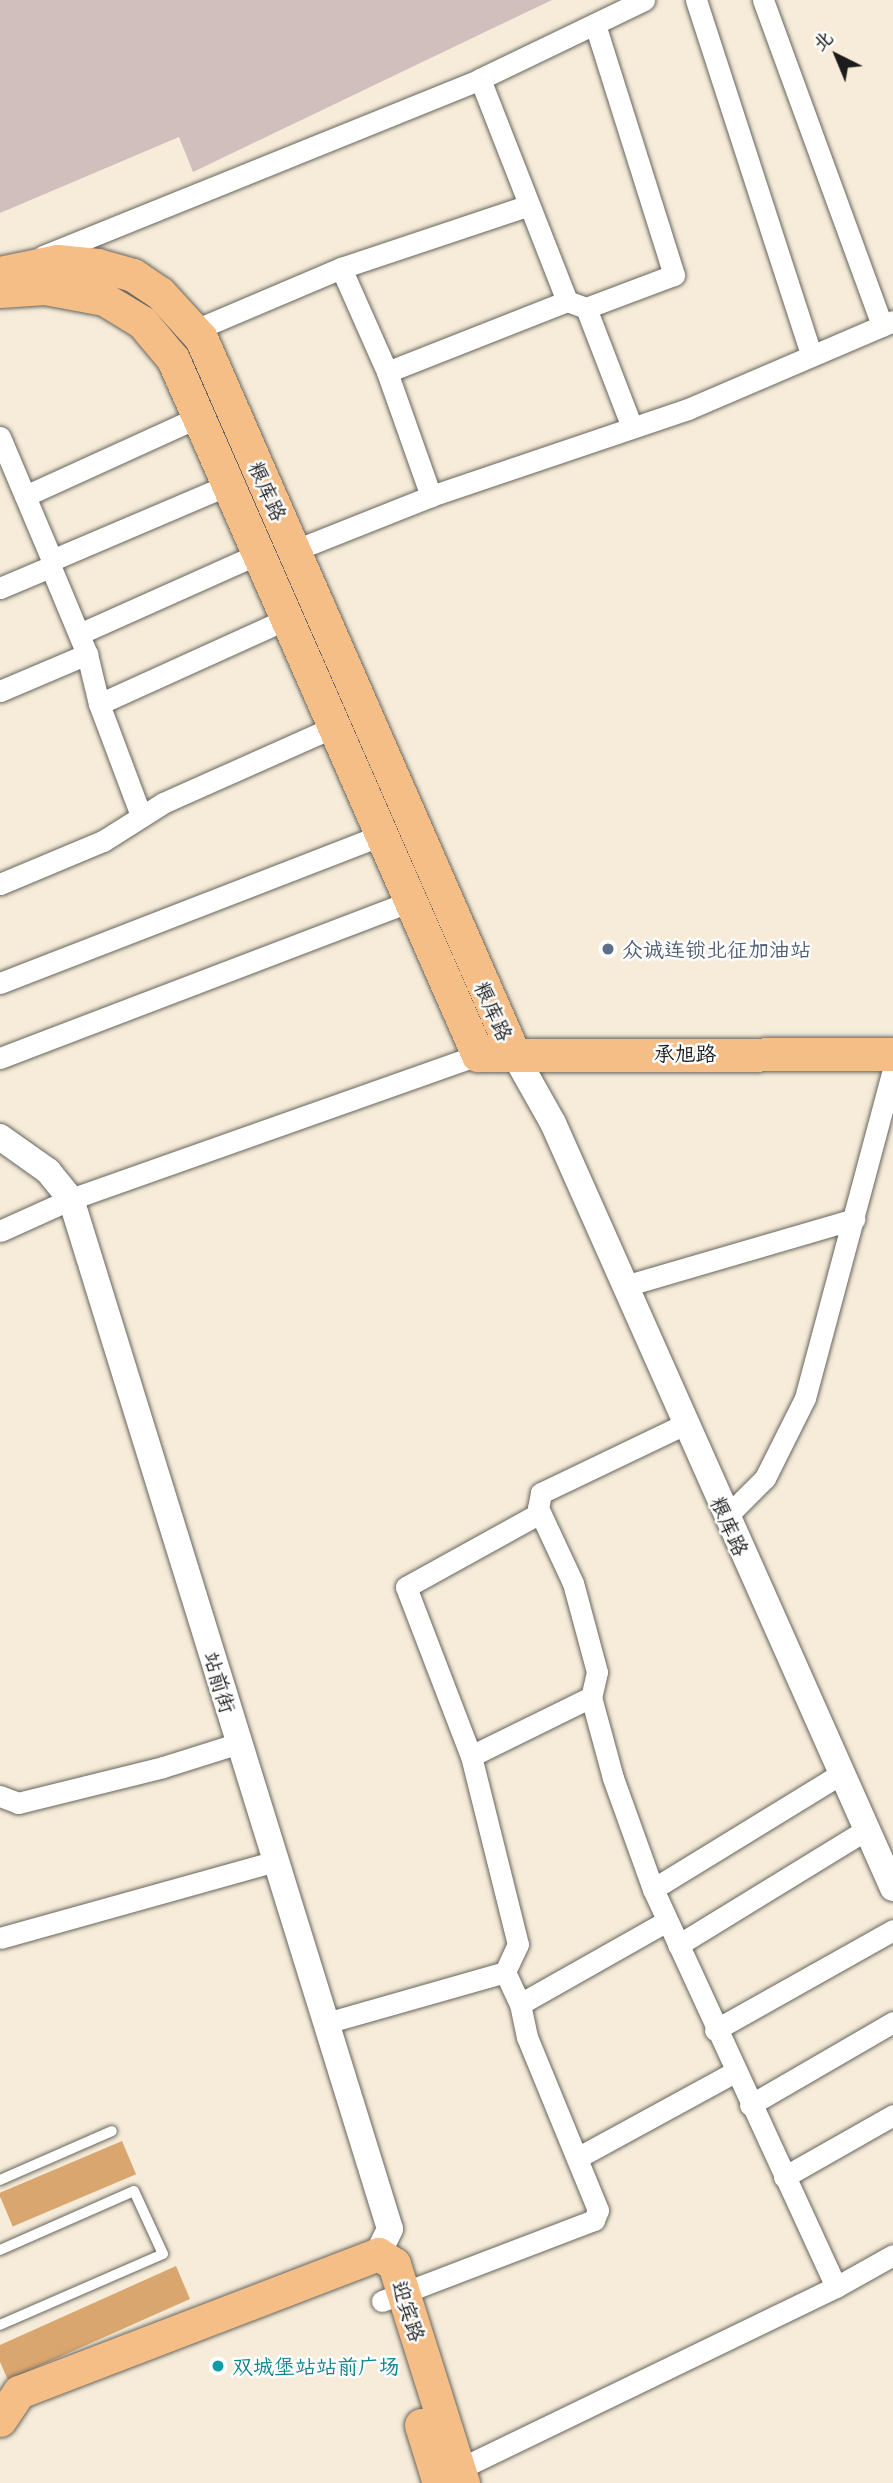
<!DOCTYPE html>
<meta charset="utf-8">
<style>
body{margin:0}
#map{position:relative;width:893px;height:2483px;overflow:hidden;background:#f6ecd9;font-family:Mali,"LXGW WenKai TC",sans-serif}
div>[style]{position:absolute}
.industrial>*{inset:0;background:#d1bfbd}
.building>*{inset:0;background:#daa66f;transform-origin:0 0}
.roads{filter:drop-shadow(0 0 2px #68655e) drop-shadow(0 0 2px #68655e)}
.service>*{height:10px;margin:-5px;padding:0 5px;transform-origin:5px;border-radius:5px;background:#fff}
.minor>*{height:21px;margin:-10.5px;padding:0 10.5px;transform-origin:10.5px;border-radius:10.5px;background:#fff}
.tertiary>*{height:26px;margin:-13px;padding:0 13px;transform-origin:13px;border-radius:13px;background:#fff}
.primary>*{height:33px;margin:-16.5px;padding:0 16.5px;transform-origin:16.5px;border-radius:16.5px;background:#f6be87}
.dots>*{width:19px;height:19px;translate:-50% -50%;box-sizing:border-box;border:4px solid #fff;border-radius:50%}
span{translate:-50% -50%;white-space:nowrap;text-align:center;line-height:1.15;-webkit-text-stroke:5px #fff;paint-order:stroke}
.street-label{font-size:21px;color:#1c1c1c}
.service-label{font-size:21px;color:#4e5e75}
.left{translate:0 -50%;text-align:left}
.culture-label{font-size:21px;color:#0d838f}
.north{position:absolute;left:802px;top:21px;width:70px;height:70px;-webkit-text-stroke:5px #fff;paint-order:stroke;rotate:317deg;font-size:19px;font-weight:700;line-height:28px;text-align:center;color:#1c1c1c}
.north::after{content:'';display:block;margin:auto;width:24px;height:32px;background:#1c1c1c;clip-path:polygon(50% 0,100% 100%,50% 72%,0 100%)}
</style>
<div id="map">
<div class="industrial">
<div style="clip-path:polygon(0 0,552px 0,193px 172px,179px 137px,0 213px)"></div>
</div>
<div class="building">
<div style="left:122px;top:2141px;width:36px;height:134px;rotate:67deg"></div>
<div style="clip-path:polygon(176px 2266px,190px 2299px,8px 2380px,0 2362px,0 2345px)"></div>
</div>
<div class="roads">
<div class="service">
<div style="left:0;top:2180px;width:122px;rotate:-23.6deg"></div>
<div style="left:0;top:2250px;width:146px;rotate:-23.8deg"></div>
<div style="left:134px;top:2191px;width:69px;rotate:65.3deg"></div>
<div style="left:163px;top:2254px;width:178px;rotate:156.5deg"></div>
</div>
<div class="minor">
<div style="left:696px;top:0;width:374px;rotate:72deg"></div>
<div style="left:763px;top:0;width:347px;rotate:69.9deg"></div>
<div style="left:480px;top:79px;width:238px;rotate:68.6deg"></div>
<div style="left:567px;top:301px;width:20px;rotate:20deg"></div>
<div style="left:586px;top:308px;width:128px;rotate:68.9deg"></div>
<div style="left:43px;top:256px;width:471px;rotate:-22deg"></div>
<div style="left:480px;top:79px;width:182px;rotate:-25.7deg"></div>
<div style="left:341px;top:268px;width:114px;rotate:66.1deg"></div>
<div style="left:387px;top:372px;width:132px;rotate:70.5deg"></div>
<div style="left:586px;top:308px;width:94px;rotate:-20.6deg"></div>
<div style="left:674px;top:275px;width:263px;rotate:-107.5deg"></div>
<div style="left:195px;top:330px;width:159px;rotate:-23deg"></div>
<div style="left:341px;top:268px;width:198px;rotate:-18.5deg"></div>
<div style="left:387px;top:372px;width:193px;rotate:-21.5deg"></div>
<div style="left:0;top:437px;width:134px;rotate:67.1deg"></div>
<div style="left:52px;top:560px;width:10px;rotate:90deg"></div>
<div style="left:52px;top:570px;width:91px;rotate:67.4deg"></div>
<div style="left:87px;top:654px;width:51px;rotate:76.5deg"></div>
<div style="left:99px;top:704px;width:120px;rotate:69.4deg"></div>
<div style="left:25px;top:496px;width:190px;rotate:-24.5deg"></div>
<div style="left:293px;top:551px;width:149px;rotate:-21.7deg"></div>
<div style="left:431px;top:496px;width:271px;rotate:-18.7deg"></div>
<div style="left:688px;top:409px;width:223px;rotate:-23.2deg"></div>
<div style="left:52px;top:560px;width:191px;rotate:-23.1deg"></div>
<div style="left:0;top:588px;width:56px;rotate:-22.9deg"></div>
<div style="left:79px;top:634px;width:196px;rotate:-24.1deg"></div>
<div style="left:0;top:691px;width:95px;rotate:-23deg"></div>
<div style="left:99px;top:704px;width:205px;rotate:-24.4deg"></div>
<div style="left:0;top:884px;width:112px;rotate:-22.7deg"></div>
<div style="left:103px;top:841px;width:71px;rotate:-32.3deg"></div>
<div style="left:163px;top:803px;width:187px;rotate:-24deg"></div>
<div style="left:0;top:983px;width:409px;rotate:-21.2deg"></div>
<div style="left:0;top:1058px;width:438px;rotate:-20.9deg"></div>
<div style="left:0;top:1231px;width:78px;rotate:-24.3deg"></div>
<div style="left:71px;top:1199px;width:432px;rotate:-19.5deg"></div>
<div style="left:625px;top:1286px;width:239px;rotate:-16.3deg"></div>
<div style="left:685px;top:1424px;width:160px;rotate:154.4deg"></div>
<div style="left:541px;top:1493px;width:15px;rotate:101deg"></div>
<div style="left:538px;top:1508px;width:83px;rotate:65deg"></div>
<div style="left:573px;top:1583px;width:92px;rotate:74.9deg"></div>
<div style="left:597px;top:1672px;width:26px;rotate:103deg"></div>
<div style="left:591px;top:1697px;width:84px;rotate:74.8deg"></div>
<div style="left:613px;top:1778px;width:118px;rotate:70.2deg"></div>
<div style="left:653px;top:1889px;width:438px;rotate:65.3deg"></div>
<div style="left:540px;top:1513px;width:153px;rotate:151.1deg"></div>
<div style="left:406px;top:1587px;width:181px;rotate:69deg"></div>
<div style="left:471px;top:1756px;width:134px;rotate:-26.2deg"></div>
<div style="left:726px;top:1517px;width:55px;rotate:-45deg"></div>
<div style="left:765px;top:1478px;width:89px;rotate:-63.4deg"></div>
<div style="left:805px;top:1398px;width:340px;rotate:-75deg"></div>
<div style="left:471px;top:1756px;width:194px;rotate:76deg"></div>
<div style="left:518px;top:1944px;width:31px;rotate:115deg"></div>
<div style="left:0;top:1796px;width:19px;rotate:21deg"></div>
<div style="left:18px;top:1803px;width:149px;rotate:-13.9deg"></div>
<div style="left:163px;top:1767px;width:80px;rotate:-17.5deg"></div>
<div style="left:653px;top:1889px;width:220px;rotate:-31.5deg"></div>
<div style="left:0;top:1938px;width:287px;rotate:-15.6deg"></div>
<div style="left:678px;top:1945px;width:222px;rotate:-31.5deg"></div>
<div style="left:520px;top:2004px;width:169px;rotate:-29.5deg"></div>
<div style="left:326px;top:2023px;width:186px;rotate:-15.9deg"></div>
<div style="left:505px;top:1972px;width:35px;rotate:65deg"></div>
<div style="left:520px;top:2004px;width:34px;rotate:78deg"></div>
<div style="left:527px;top:2037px;width:187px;rotate:67.7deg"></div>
<div style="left:598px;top:2210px;width:11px;rotate:112deg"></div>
<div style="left:594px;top:2220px;width:227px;rotate:159.1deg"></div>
<div style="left:715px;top:2030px;width:204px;rotate:-29.3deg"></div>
<div style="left:750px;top:2105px;width:165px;rotate:-30.1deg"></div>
<div style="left:577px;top:2158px;width:180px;rotate:-28.6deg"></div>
<div style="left:784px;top:2177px;width:125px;rotate:-29.6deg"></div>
<div style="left:449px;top:2474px;width:430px;rotate:-25.8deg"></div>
<div style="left:836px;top:2287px;width:65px;rotate:-29.3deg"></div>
</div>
<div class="tertiary">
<div style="left:513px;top:1052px;width:81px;rotate:60.6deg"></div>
<div style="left:553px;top:1123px;width:837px;rotate:66.04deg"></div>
<div style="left:0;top:1137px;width:59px;rotate:35.3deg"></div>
<div style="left:48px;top:1171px;width:36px;rotate:51deg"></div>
<div style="left:71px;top:1199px;width:1078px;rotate:72.79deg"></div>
<div style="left:390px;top:2229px;width:28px;rotate:116deg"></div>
</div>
<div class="primary">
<div style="left:0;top:273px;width:58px;rotate:-11.9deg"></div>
<div style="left:57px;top:261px;width:41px;rotate:5.6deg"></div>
<div style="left:98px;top:265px;width:36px;rotate:16deg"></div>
<div style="left:133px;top:275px;width:32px;rotate:34deg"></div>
<div style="left:160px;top:293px;width:61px;rotate:47.7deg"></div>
<div style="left:201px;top:338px;width:779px;rotate:66.4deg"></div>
<div style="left:0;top:291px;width:45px;rotate:-3.8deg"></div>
<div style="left:45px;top:288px;width:60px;rotate:10.6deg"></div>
<div style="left:104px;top:299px;width:44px;rotate:31.2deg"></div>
<div style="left:142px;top:322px;width:48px;rotate:50deg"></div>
<div style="left:173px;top:359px;width:760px;rotate:66.34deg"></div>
<div style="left:478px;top:1055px;width:415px;rotate:-0.1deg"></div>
<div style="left:378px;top:2254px;width:19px;rotate:32deg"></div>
<div style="left:394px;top:2264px;width:230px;rotate:72.5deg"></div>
<div style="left:0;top:2420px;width:34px;rotate:-56deg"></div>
<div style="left:19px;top:2392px;width:385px;rotate:-21deg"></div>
<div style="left:421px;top:2425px;width:61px;rotate:72.8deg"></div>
</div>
</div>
<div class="dots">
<div style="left:608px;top:949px;background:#5c6f8a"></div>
<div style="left:218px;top:2366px;background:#0f9aa8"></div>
</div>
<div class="street-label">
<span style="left:268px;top:491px;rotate:66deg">粮库路</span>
<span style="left:494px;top:1011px;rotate:66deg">粮库路</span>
<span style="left:685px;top:1053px">承旭路</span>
<span style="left:730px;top:1526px;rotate:66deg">粮库路</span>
<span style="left:220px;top:1682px;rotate:73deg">站前街</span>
<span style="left:409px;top:2311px;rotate:72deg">迎宾路</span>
</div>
<div class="service-label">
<span class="left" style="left:622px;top:949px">众诚连锁北征加油站</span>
</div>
<div class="culture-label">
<span class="left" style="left:232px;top:2366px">双城堡站站前广场</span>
</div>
<div class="north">北</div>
</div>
